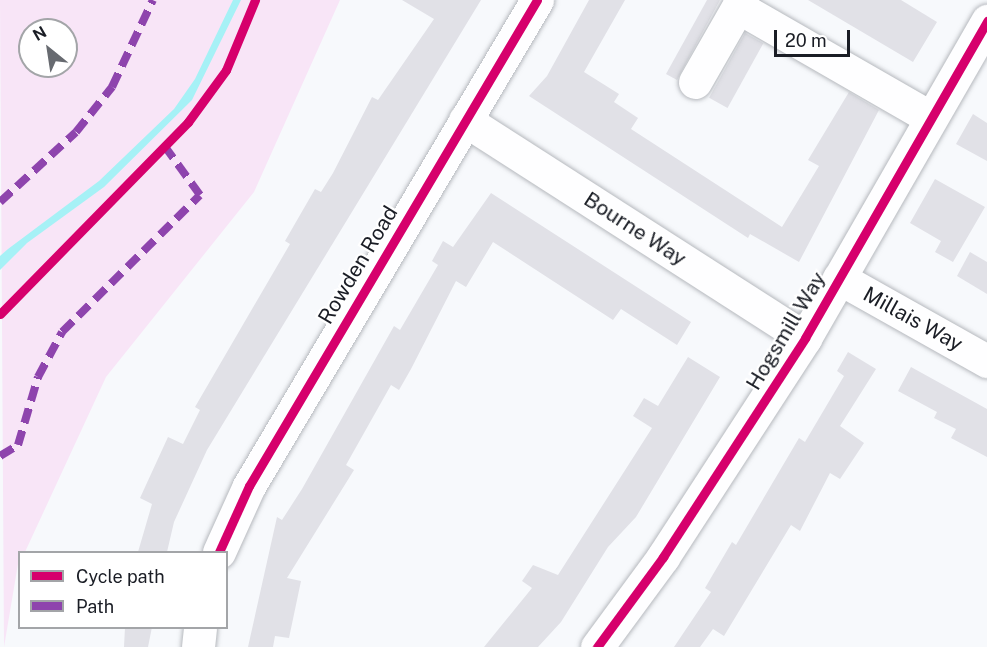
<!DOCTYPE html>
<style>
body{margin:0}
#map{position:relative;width:987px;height:647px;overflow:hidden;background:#f7f9fc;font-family:"Public Sans",sans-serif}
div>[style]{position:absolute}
.green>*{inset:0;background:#f8e5f7}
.water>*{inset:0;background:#a6f1f6}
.building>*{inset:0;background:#e1e1e7;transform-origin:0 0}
.roads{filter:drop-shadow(0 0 2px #b6b9be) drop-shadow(0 0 2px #b6b9be)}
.minor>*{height:33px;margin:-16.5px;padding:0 16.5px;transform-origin:16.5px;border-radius:16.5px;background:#fefeff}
.quiet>*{height:8px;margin-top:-4px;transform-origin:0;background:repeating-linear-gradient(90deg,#8e44ad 0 15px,transparent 0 23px)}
.cycleway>*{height:9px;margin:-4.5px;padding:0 4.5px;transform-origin:4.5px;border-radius:4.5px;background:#d6006c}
span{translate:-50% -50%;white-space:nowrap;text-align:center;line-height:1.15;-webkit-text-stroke:4.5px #fff;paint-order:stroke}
.street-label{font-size:21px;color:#1a1d25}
.legend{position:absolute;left:18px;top:551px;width:210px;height:78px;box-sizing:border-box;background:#fff;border:2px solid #a3a5a8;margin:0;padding:8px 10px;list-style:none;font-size:18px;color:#1a1d25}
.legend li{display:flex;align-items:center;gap:12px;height:30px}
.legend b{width:30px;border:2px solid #a3a5a8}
.north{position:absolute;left:18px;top:18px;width:60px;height:60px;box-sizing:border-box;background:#fff;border:2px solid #a3a5a8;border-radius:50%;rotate:330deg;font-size:16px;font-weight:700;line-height:24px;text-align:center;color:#1a1d25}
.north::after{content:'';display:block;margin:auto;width:21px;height:27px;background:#676a70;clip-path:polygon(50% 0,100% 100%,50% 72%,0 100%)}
.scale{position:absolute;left:774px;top:30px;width:76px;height:27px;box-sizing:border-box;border:3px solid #1a1d25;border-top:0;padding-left:8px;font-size:18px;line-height:21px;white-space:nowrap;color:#1a1d25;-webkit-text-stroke:4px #fff;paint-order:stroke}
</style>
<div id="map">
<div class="green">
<div style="clip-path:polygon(evenodd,0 0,340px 0,254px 192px,106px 377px,25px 552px,20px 552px,4px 647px,0 0,30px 30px,66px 30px,66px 66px,30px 66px,30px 30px)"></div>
</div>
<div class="water">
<div style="clip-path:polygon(233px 0,241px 0,192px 100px,104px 187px,27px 243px,0 270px,0 256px,8px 249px,99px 181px,174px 109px,195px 79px)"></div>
</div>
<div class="building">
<div style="clip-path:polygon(402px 0,481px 0,207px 450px,174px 522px,167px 552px,138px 552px,152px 504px,140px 498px,168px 437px,183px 444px,200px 410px,195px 407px,290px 244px,285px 241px,315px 189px,321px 192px,333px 173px,372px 97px,378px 100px,434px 19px)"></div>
<div style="clip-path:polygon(589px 0,625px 0,584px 72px,619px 94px,614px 102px,638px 118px,631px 129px,782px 227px,819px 166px,808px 160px,849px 92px,879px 110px,799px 262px,750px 234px,748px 238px,529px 96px,547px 76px)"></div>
<div style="clip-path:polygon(707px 0,720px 0,677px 80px,666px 74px)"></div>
<div style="clip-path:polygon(808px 0,901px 0,937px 22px,913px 62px)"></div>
<div style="left:745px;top:33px;width:21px;height:74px;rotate:29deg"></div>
<div style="clip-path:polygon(973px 114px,987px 123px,987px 161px,956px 144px)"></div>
<div style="clip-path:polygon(935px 179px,985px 207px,953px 262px,935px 252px,941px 241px,910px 223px)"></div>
<div style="clip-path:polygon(491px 193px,691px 322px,677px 345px,621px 309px,613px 320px,493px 242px,466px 287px,456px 281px,411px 369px,399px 390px,391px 385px,346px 465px,354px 470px,287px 578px,301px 581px,289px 638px,275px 636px,273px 647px,248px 647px,277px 517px,282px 520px,302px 489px,394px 326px,400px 330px,438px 265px,432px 261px,443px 241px,453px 247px)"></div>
<div style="clip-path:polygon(970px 252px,987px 262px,987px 294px,957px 276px)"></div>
<div style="clip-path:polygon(848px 352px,876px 369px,840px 426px,864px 443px,840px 479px,830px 473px,800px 531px,791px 525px,724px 636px,713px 629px,700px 647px,674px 647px,711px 592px,705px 588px,732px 542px,736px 545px,799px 438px,805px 442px,844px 376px,837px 371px)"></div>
<div style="clip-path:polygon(688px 357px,720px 377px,636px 517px,608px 547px,561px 622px,538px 647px,484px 647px,532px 588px,522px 581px,533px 565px,558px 575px,652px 428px,633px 416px,644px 398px,658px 406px)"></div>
<div style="clip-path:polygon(911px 367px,987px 409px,987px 457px,951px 438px,956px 429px,934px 418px,937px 412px,898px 391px)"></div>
<div style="clip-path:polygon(125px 627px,152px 627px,148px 647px,124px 647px)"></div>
</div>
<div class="roads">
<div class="minor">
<div style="left:738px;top:7px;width:220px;rotate:29.9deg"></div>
<div style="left:695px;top:82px;width:95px;rotate:-60.2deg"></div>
<div style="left:465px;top:120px;width:404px;rotate:32.7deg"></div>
<div style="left:839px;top:278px;width:170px;rotate:29.3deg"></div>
<div style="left:219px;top:552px;width:72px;rotate:-65.6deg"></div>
<div style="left:249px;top:486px;width:565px;rotate:-59.35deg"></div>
<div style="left:198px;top:647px;width:19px;rotate:-84deg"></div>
<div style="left:597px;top:647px;width:112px;rotate:-53.7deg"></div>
<div style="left:663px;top:557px;width:261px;rotate:-57deg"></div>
<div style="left:805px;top:338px;width:366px;rotate:-60.1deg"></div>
</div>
</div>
<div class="quiet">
<div style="left:0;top:202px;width:103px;rotate:-42.6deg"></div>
<div style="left:76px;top:132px;width:58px;rotate:-51.3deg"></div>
<div style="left:112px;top:87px;width:96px;rotate:-64.8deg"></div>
<div style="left:0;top:456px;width:21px;rotate:-31deg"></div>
<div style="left:18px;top:445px;width:71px;rotate:-73.6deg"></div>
<div style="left:38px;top:377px;width:51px;rotate:-61.9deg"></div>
<div style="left:62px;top:332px;width:194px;rotate:-44.8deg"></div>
<div style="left:200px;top:195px;width:58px;rotate:-125.9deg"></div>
</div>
<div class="cycleway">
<div style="left:0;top:314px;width:269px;rotate:-45.6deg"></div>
<div style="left:188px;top:122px;width:64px;rotate:-53.8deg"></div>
<div style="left:226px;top:70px;width:76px;rotate:-67.5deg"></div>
<div style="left:219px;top:552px;width:72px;rotate:-65.6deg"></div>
<div style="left:249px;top:486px;width:565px;rotate:-59.35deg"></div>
<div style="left:597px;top:647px;width:112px;rotate:-53.7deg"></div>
<div style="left:663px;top:557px;width:261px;rotate:-57deg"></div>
<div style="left:805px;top:338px;width:366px;rotate:-60.1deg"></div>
</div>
<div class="street-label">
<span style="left:635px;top:229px;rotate:33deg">Bourne Way</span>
<span style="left:358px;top:265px;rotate:-59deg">Rowden Road</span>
<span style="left:913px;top:319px;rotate:29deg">Millais Way</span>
<span style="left:786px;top:331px;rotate:-59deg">Hogsmill Way</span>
</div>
<ul class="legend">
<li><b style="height:8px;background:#d6006c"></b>Cycle path</li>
<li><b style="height:8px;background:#8e44ad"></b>Path</li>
</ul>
<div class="north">N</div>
<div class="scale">20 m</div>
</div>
